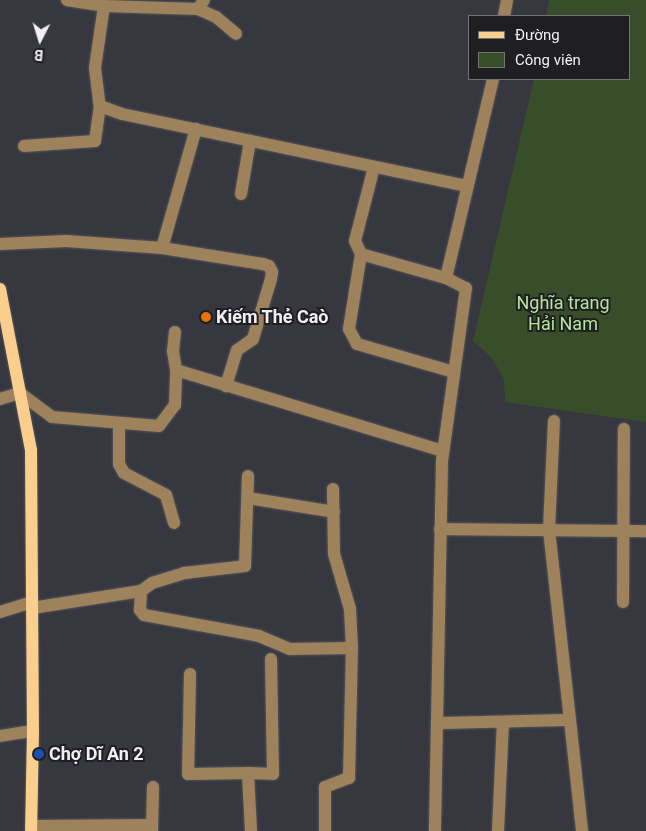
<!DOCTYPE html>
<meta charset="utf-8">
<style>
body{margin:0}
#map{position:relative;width:646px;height:831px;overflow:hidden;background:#37373f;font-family:Roboto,sans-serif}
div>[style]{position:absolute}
.green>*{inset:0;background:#384e2a}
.roads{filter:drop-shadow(0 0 1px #55555c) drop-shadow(0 0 1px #55555c)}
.minor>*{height:12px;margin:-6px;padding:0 6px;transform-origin:6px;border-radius:6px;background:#9d825b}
.major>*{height:12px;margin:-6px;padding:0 6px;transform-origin:6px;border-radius:6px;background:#face8c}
.dots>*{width:14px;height:14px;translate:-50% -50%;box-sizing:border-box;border:2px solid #1f1f22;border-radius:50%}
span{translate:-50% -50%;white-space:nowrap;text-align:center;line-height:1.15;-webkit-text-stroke:4px #1f1f22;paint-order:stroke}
.park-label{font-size:18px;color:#b5e498}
.poi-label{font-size:18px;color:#f0f0f5;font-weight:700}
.left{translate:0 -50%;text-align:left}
.legend{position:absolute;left:468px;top:15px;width:162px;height:65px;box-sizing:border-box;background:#1f1f22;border:1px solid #737376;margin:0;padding:6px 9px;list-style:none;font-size:15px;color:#f0f0f5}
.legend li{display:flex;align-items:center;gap:10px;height:25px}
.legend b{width:25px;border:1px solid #737376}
.north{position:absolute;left:15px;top:15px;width:50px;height:50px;-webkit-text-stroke:4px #1f1f22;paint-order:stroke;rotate:185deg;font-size:14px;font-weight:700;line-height:20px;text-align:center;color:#f0f0f5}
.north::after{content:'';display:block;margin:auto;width:18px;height:22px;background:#f0f0f5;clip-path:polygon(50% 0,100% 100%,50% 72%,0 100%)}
</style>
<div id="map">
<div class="green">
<div style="clip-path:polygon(549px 0,646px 0,646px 422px,505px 402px,504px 379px,491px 357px,473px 341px,534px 79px,630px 79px,630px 16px,546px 16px)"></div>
</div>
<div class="roads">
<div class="minor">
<div style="left:67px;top:0;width:37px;rotate:9deg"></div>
<div style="left:204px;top:0;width:11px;rotate:124deg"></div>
<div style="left:198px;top:9px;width:94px;rotate:-178.2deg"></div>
<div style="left:104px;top:6px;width:63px;rotate:98.3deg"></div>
<div style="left:95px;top:68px;width:38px;rotate:83deg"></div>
<div style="left:100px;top:106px;width:23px;rotate:20deg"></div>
<div style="left:122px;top:114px;width:353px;rotate:11.8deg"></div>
<div style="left:198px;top:9px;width:20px;rotate:24deg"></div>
<div style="left:216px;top:17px;width:26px;rotate:40deg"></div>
<div style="left:504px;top:16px;width:16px;rotate:-79deg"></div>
<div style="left:24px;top:146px;width:71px;rotate:-4deg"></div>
<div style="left:95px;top:141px;width:35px;rotate:-82deg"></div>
<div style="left:374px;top:167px;width:76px;rotate:104.4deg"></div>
<div style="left:355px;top:241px;width:14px;rotate:65deg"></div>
<div style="left:361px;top:254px;width:76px;rotate:99.1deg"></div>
<div style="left:349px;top:329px;width:17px;rotate:62deg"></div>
<div style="left:357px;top:344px;width:101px;rotate:16.1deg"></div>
<div style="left:241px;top:194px;width:54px;rotate:-80.4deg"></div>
<div style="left:0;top:244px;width:66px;rotate:-2.6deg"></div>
<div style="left:66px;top:241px;width:96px;rotate:4.2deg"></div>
<div style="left:162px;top:248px;width:102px;rotate:9deg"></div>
<div style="left:263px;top:264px;width:6px;rotate:18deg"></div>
<div style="left:269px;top:266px;width:7px;rotate:63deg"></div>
<div style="left:272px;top:272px;width:7px;rotate:98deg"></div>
<div style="left:271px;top:279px;width:63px;rotate:106.7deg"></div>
<div style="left:253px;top:339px;width:19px;rotate:145deg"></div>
<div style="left:237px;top:350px;width:38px;rotate:107deg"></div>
<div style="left:162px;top:248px;width:124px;rotate:-74.1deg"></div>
<div style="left:361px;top:254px;width:88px;rotate:15.8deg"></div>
<div style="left:446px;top:278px;width:22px;rotate:27deg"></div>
<div style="left:466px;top:288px;width:175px;rotate:97.9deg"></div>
<div style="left:442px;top:461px;width:370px;rotate:91.1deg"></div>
<div style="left:446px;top:278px;width:204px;rotate:-76.7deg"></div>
<div style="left:175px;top:332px;width:19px;rotate:96deg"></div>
<div style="left:173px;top:351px;width:19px;rotate:81deg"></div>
<div style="left:0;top:399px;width:21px;rotate:-17deg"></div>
<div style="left:20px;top:393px;width:40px;rotate:37deg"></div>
<div style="left:52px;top:417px;width:107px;rotate:4.8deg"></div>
<div style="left:159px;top:426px;width:26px;rotate:-53deg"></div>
<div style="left:175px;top:405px;width:35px;rotate:-88deg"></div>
<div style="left:176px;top:370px;width:279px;rotate:16.9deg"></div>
<div style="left:119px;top:423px;width:41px;rotate:90deg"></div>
<div style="left:119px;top:464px;width:10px;rotate:61deg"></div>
<div style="left:124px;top:473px;width:47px;rotate:27.6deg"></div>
<div style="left:166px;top:495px;width:29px;rotate:74deg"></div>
<div style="left:248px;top:498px;width:87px;rotate:9.2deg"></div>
<div style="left:440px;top:529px;width:206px;rotate:0.6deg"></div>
<div style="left:141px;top:591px;width:19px;rotate:93deg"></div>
<div style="left:140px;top:610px;width:6px;rotate:51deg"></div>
<div style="left:144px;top:615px;width:117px;rotate:10.3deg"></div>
<div style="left:259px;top:636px;width:34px;rotate:23deg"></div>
<div style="left:290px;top:649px;width:62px;rotate:-0.9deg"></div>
<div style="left:623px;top:602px;width:173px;rotate:-89.7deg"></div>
<div style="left:32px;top:608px;width:110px;rotate:-8.9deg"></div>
<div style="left:141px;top:591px;width:14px;rotate:-36deg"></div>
<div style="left:152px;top:583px;width:34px;rotate:-17deg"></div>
<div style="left:184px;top:573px;width:61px;rotate:-6.5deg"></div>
<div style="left:245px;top:566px;width:90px;rotate:-88.1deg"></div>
<div style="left:0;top:612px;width:34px;rotate:-17deg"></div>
<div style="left:190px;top:674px;width:100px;rotate:91.1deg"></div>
<div style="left:188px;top:774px;width:60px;rotate:-1deg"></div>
<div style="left:570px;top:720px;width:112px;rotate:83.8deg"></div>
<div style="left:437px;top:723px;width:133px;rotate:-1.3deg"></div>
<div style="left:570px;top:720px;width:191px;rotate:-96.3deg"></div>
<div style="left:549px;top:530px;width:109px;rotate:-87.4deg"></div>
<div style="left:0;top:736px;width:33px;rotate:-9deg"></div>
<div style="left:31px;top:826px;width:121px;rotate:-0.5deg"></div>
<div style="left:152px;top:831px;width:44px;rotate:-88.7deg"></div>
<div style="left:251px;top:831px;width:58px;rotate:-93deg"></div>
<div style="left:248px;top:773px;width:25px;rotate:2deg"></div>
<div style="left:273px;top:774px;width:115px;rotate:-91deg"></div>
<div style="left:325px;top:831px;width:44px;rotate:-90deg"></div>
<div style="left:325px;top:787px;width:26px;rotate:-21deg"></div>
<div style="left:349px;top:778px;width:130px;rotate:-88.7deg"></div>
<div style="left:352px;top:648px;width:39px;rotate:-93deg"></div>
<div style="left:350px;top:609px;width:57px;rotate:-106.2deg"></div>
<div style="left:334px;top:554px;width:65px;rotate:-90.9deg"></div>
<div style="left:498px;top:831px;width:109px;rotate:-87.4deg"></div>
</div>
<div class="major">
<div style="left:0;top:289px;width:164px;rotate:79.1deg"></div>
<div style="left:31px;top:450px;width:281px;rotate:89.6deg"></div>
<div style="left:33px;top:731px;width:100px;rotate:91.1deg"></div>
</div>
</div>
<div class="dots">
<div style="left:206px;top:317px;background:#e8710a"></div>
<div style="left:39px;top:754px;background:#1a4fb4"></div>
</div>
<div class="park-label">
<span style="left:563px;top:314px">Nghĩa trang<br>Hải Nam</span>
</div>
<div class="poi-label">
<span class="left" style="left:216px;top:317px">Kiếm Thẻ Caò</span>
<span class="left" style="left:49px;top:754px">Chợ Dĩ An 2</span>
</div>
<ul class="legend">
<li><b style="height:6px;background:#face8c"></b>Đường</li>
<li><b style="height:14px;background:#384e2a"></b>Công viên</li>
</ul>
<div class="north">B</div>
</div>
